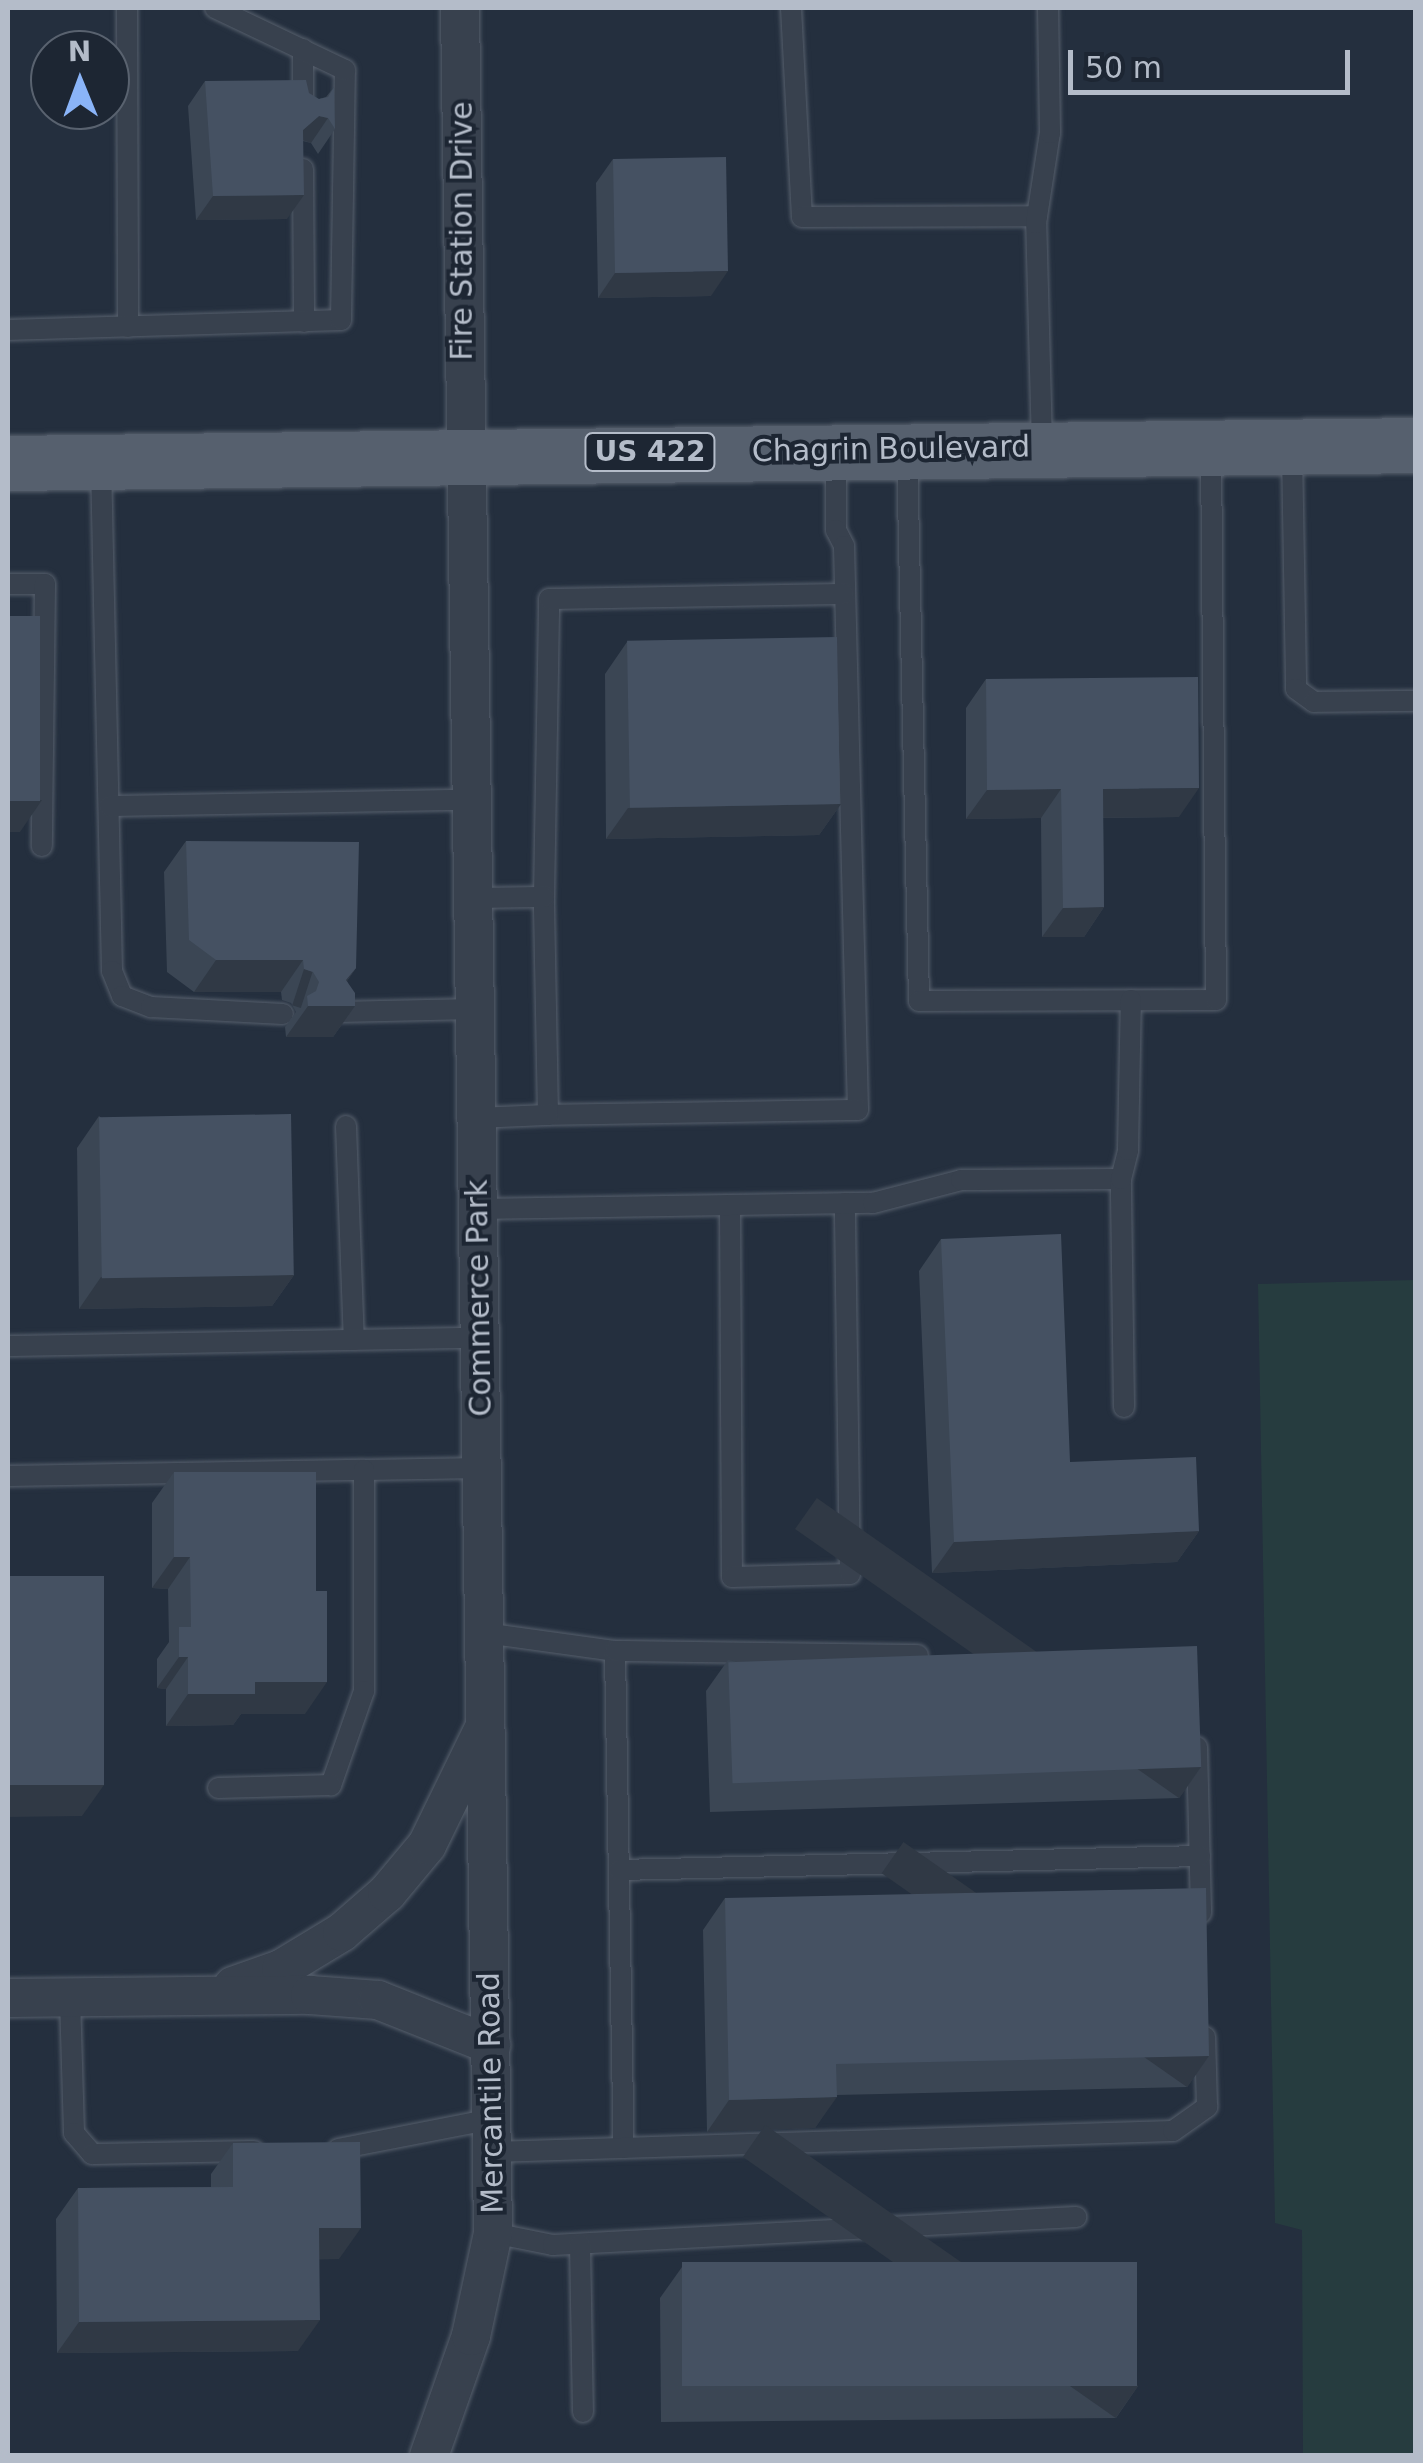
<!DOCTYPE html>
<style>
body{margin:0}
#map{position:relative;width:1423px;height:2463px;overflow:hidden;background:#242f3e;font-family:"DejaVu Sans",sans-serif}
div>[style]{position:absolute}
.green>*{inset:0;background:#263c3f}
.roads{filter:drop-shadow(0 0 2px #565f6c) drop-shadow(0 0 2px #565f6c)}
.lane>*{height:20px;margin:-10px;padding:0 10px;transform-origin:10px;border-radius:10px;background:#38414e}
.street>*{height:38px;margin:-19px;padding:0 19px;transform-origin:19px;border-radius:19px;background:#38414e}
.primary>*{height:55px;margin:-27.5px;padding:0 27.5px;transform-origin:27.5px;border-radius:27.5px;background:#56606e}
.wall>*{inset:0;background:#3b4654}
.shaded-wall>*{inset:0;background:#303945;transform-origin:0 0}
.building>*{inset:0;background:#455162;transform-origin:0 0}
span{translate:-50% -50%;white-space:nowrap;text-align:center;line-height:1.15;-webkit-text-stroke:8px #1d2633;paint-order:stroke}
.shield-label span{padding:2px 8px;background:#1d2633;border:2px solid;border-radius:8px;-webkit-text-stroke-width:0}
.shield-label{font-size:28px;color:#b4bcc9;font-weight:700}
.street-label{font-size:30px;color:#b4bcc9}
.frame{position:absolute;inset:0;border:10px solid #b4bcc9;pointer-events:none}
.north{position:absolute;left:30px;top:30px;width:100px;height:100px;box-sizing:border-box;background:#1d2633;border:2px solid #59626f;border-radius:50%;rotate:359deg;font-size:28px;font-weight:700;line-height:40px;text-align:center;color:#b4bcc9}
.north::after{content:'';display:block;margin:auto;width:35px;height:45px;background:#8ab4f8;clip-path:polygon(50% 0,100% 100%,50% 72%,0 100%)}
.scale{position:absolute;left:1068px;top:50px;width:282px;height:45px;box-sizing:border-box;border:5px solid #b4bcc9;border-top:0;padding-left:12px;font-size:30px;line-height:35px;white-space:nowrap;color:#b4bcc9;-webkit-text-stroke:8px #1d2633;paint-order:stroke}
</style>
<div id="map">
<div class="green">
<div style="clip-path:polygon(1415px 1280px,1415px 2455px,1303px 2455px,1302px 2230px,1275px 2223px,1258px 1284px)"></div>
</div>
<div class="roads">
<div class="lane">
<div style="left:127px;top:8px;width:319px;rotate:89.8deg"></div>
<div style="left:791px;top:8px;width:209px;rotate:87deg"></div>
<div style="left:802px;top:217px;width:235px;rotate:-0.2deg"></div>
<div style="left:303px;top:49px;width:54px;rotate:90deg"></div>
<div style="left:303px;top:169px;width:153px;rotate:89.6deg"></div>
<div style="left:8px;top:330px;width:333px;rotate:-1.7deg"></div>
<div style="left:341px;top:320px;width:250px;rotate:-89.1deg"></div>
<div style="left:345px;top:70px;width:144px;rotate:-154.5deg"></div>
<div style="left:1042px;top:445px;width:222px;rotate:-91.5deg"></div>
<div style="left:1036px;top:223px;width:91px;rotate:-81.2deg"></div>
<div style="left:1050px;top:133px;width:125px;rotate:-90.9deg"></div>
<div style="left:907px;top:451px;width:550px;rotate:88.75deg"></div>
<div style="left:919px;top:1001px;width:297px;rotate:-0.2deg"></div>
<div style="left:1216px;top:1000px;width:549px;rotate:-90.52deg"></div>
<div style="left:1292px;top:451px;width:238px;rotate:89deg"></div>
<div style="left:1296px;top:689px;width:22px;rotate:36deg"></div>
<div style="left:1314px;top:702px;width:102px;rotate:-0.6deg"></div>
<div style="left:836px;top:452px;width:78px;rotate:90deg"></div>
<div style="left:836px;top:530px;width:18px;rotate:63deg"></div>
<div style="left:844px;top:546px;width:564px;rotate:88.58deg"></div>
<div style="left:858px;top:1110px;width:310px;rotate:179.1deg"></div>
<div style="left:548px;top:1115px;width:218px;rotate:-91.1deg"></div>
<div style="left:544px;top:897px;width:298px;rotate:-89deg"></div>
<div style="left:549px;top:599px;width:295px;rotate:-1deg"></div>
<div style="left:101px;top:463px;width:508px;rotate:88.76deg"></div>
<div style="left:112px;top:971px;width:27px;rotate:68deg"></div>
<div style="left:122px;top:996px;width:31px;rotate:21deg"></div>
<div style="left:151px;top:1007px;width:132px;rotate:3deg"></div>
<div style="left:8px;top:584px;width:37px"></div>
<div style="left:45px;top:584px;width:262px;rotate:90.7deg"></div>
<div style="left:109px;top:806px;width:360px;rotate:-1deg"></div>
<div style="left:472px;top:898px;width:72px;rotate:-0.8deg"></div>
<div style="left:338px;top:1012px;width:136px;rotate:-1.3deg"></div>
<div style="left:475px;top:1118px;width:73px;rotate:-2.4deg"></div>
<div style="left:346px;top:1126px;width:214px;rotate:87.9deg"></div>
<div style="left:730px;top:1205px;width:372px;rotate:89.7deg"></div>
<div style="left:732px;top:1577px;width:118px;rotate:-1.5deg"></div>
<div style="left:850px;top:1574px;width:371px;rotate:-90.8deg"></div>
<div style="left:477px;top:1209px;width:396px;rotate:-0.9deg"></div>
<div style="left:873px;top:1203px;width:91px;rotate:-14.6deg"></div>
<div style="left:961px;top:1180px;width:160px;rotate:-0.4deg"></div>
<div style="left:8px;top:1346px;width:471px;rotate:-1deg"></div>
<div style="left:1124px;top:1407px;width:228px;rotate:-90.8deg"></div>
<div style="left:1121px;top:1179px;width:30px;rotate:-76deg"></div>
<div style="left:1128px;top:1150px;width:150px;rotate:-88.9deg"></div>
<div style="left:364px;top:1470px;width:118px;rotate:-1deg"></div>
<div style="left:8px;top:1476px;width:356px;rotate:-1deg"></div>
<div style="left:364px;top:1470px;width:221px;rotate:90deg"></div>
<div style="left:364px;top:1691px;width:100px;rotate:109.3deg"></div>
<div style="left:331px;top:1785px;width:113px;rotate:178.5deg"></div>
<div style="left:485px;top:1633px;width:131px;rotate:7.9deg"></div>
<div style="left:615px;top:1651px;width:497px;rotate:89deg"></div>
<div style="left:615px;top:1651px;width:303px;rotate:0.8deg"></div>
<div style="left:1197px;top:1747px;width:166px;rotate:88.6deg"></div>
<div style="left:619px;top:1870px;width:581px;rotate:-1.38deg"></div>
<div style="left:70px;top:1998px;width:135px;rotate:88.3deg"></div>
<div style="left:74px;top:2133px;width:28px;rotate:49deg"></div>
<div style="left:92px;top:2154px;width:162px;rotate:-1.1deg"></div>
<div style="left:338px;top:2149px;width:158px;rotate:-11deg"></div>
<div style="left:493px;top:2152px;width:680px;rotate:-1.77deg"></div>
<div style="left:1173px;top:2131px;width:42px;rotate:-35.2deg"></div>
<div style="left:1207px;top:2107px;width:70px;rotate:-91.6deg"></div>
<div style="left:493px;top:2233px;width:61px;rotate:11.3deg"></div>
<div style="left:553px;top:2245px;width:524px;rotate:-3.06deg"></div>
<div style="left:580px;top:2244px;width:168px;rotate:89deg"></div>
</div>
<div class="street">
<div style="left:233px;top:1986px;width:51px;rotate:-19.5deg"></div>
<div style="left:281px;top:1969px;width:71px;rotate:-31.2deg"></div>
<div style="left:342px;top:1932px;width:60px;rotate:-40.9deg"></div>
<div style="left:387px;top:1893px;width:62px;rotate:-50.2deg"></div>
<div style="left:427px;top:1845px;width:126px;rotate:-64deg"></div>
<div style="left:8px;top:1998px;width:302px;rotate:-0.6deg"></div>
<div style="left:310px;top:1995px;width:68px;rotate:4.2deg"></div>
<div style="left:378px;top:2000px;width:122px;rotate:21.7deg"></div>
<div style="left:429px;top:2456px;width:127px;rotate:-70.7deg"></div>
<div style="left:471px;top:2336px;width:105px;rotate:-77.9deg"></div>
<div style="left:493px;top:2233px;width:2225px;rotate:-90.85deg"></div>
</div>
<div class="primary">
<div style="left:8px;top:463px;width:1408px;rotate:-0.73deg"></div>
</div>
</div>
<div class="wall">
<div style="clip-path:polygon(205px 81px,319px 99px,326px 97px,334px 87px,335px 129px,318px 154px,311px 143px,303px 141px,287px 219px,196px 220px,188px 106px)"></div>
<div style="clip-path:polygon(613px 159px,711px 296px,598px 298px,596px 183px)"></div>
<div style="clip-path:polygon(627px 642px,841px 804px,819px 835px,606px 839px,605px 674px)"></div>
<div style="clip-path:polygon(986px 679px,1179px 817px,1103px 818px,1104px 907px,1084px 937px,1042px 937px,1041px 818px,966px 819px,966px 708px)"></div>
<div style="clip-path:polygon(186px 841px,356px 968px,347px 981px,355px 1006px,333px 1037px,286px 1037px,285px 1027px,296px 1012px,291px 1003px,282px 1000px,281px 992px,194px 992px,167px 972px,164px 872px)"></div>
<div style="clip-path:polygon(1416px 903px,1416px 973px,1414px 973px,1413px 907px)"></div>
<div style="clip-path:polygon(99px 1116px,294px 1275px,272px 1306px,79px 1309px,77px 1148px)"></div>
<div style="clip-path:polygon(941px 1239px,1070px 1462px,1199px 1531px,1177px 1562px,932px 1573px,919px 1271px)"></div>
<div style="clip-path:polygon(174px 1472px,305px 1714px,241px 1714px,233px 1725px,166px 1726px,166px 1689px,157px 1688px,157px 1659px,169px 1642px,168px 1589px,152px 1588px,152px 1503px)"></div>
<div style="clip-path:polygon(728px 1660px,1201px 1767px,1179px 1798px,710px 1812px,706px 1691px)"></div>
<div style="clip-path:polygon(725px 1898px,1209px 2056px,1187px 2087px,837px 2095px,815px 2128px,707px 2132px,703px 1930px)"></div>
<div style="clip-path:polygon(233px 2143px,339px 2259px,319px 2259px,298px 2351px,57px 2353px,56px 2219px,78px 2188px,211px 2187px,211px 2174px)"></div>
<div style="clip-path:polygon(682px 2267px,1138px 2386px,1116px 2418px,661px 2422px,660px 2298px)"></div>
</div>
<div class="shaded-wall">
<div style="clip-path:polygon(319px 116px,328px 118px,311px 143px,302px 140px,303px 130px)"></div>
<div style="clip-path:polygon(304px 195px,287px 219px,196px 220px,213px 196px)"></div>
<div style="clip-path:polygon(728px 271px,711px 296px,598px 298px,615px 273px)"></div>
<div style="clip-path:polygon(1199px 788px,1179px 817px,1082px 818px,1103px 789px)"></div>
<div style="clip-path:polygon(1061px 789px,1041px 818px,966px 819px,987px 790px)"></div>
<div style="clip-path:polygon(42px 800px,20px 832px,8px 832px,8px 801px)"></div>
<div style="clip-path:polygon(841px 804px,819px 835px,606px 839px,628px 808px)"></div>
<div style="clip-path:polygon(1104px 907px,1084px 937px,1042px 937px,1063px 908px)"></div>
<div style="clip-path:polygon(216px 960px,303px 960px,281px 992px,194px 992px)"></div>
<div style="clip-path:polygon(356px 968px,329px 1006px,355px 1006px,333px 1037px,286px 1037px,308px 1006px)"></div>
<div style="left:304px;top:969px;width:9px;height:38px;rotate:18deg"></div>
<div style="clip-path:polygon(294px 1275px,272px 1306px,79px 1309px,101px 1277px)"></div>
<div style="clip-path:polygon(1199px 1531px,1177px 1562px,932px 1573px,954px 1542px)"></div>
<div style="clip-path:polygon(174px 1557px,190px 1557px,168px 1589px,152px 1588px)"></div>
<div style="clip-path:polygon(179px 1657px,188px 1657px,166px 1689px,157px 1688px)"></div>
<div style="clip-path:polygon(255px 1682px,327px 1682px,305px 1714px,241px 1714px,233px 1725px,166px 1726px,188px 1694px)"></div>
<div style="left:1201px;top:1767px;width:38px;height:469px;rotate:125deg"></div>
<div style="clip-path:polygon(8px 1785px,104px 1785px,82px 1816px,8px 1817px)"></div>
<div style="left:1209px;top:2056px;width:38px;height:373px;rotate:125deg"></div>
<div style="clip-path:polygon(837px 2097px,815px 2128px,707px 2132px,729px 2100px)"></div>
<div style="clip-path:polygon(319px 2228px,361px 2228px,339px 2259px,297px 2260px)"></div>
<div style="clip-path:polygon(320px 2320px,298px 2351px,57px 2353px,79px 2322px)"></div>
<div style="left:1138px;top:2386px;width:39px;height:455px;rotate:125deg"></div>
</div>
<div class="building">
<div style="clip-path:polygon(306px 80px,309px 93px,319px 99px,328px 97px,334px 87px,335px 129px,328px 118px,319px 116px,303px 130px,304px 195px,213px 196px,205px 81px)"></div>
<div style="left:726px;top:157px;width:114px;height:113px;rotate:89deg"></div>
<div style="left:8px;top:616px;width:32px;height:185px"></div>
<div style="left:837px;top:637px;width:167px;height:210px;rotate:89deg"></div>
<div style="clip-path:polygon(1198px 677px,1199px 788px,1103px 789px,1104px 907px,1063px 908px,1061px 789px,987px 790px,986px 679px)"></div>
<div style="clip-path:polygon(186px 841px,359px 842px,356px 968px,346px 980px,355px 993px,355px 1006px,308px 1006px,307px 996px,316px 991px,319px 982px,313px 972px,304px 969px,303px 960px,216px 960px,189px 940px)"></div>
<div style="left:291px;top:1114px;width:161px;height:192px;rotate:89deg"></div>
<div style="clip-path:polygon(1061px 1234px,1070px 1462px,1196px 1457px,1199px 1531px,954px 1542px,941px 1239px)"></div>
<div style="clip-path:polygon(174px 1472px,316px 1472px,316px 1591px,327px 1591px,327px 1682px,255px 1682px,255px 1694px,188px 1694px,188px 1657px,179px 1657px,179px 1627px,191px 1627px,190px 1557px,174px 1557px)"></div>
<div style="left:8px;top:1576px;width:96px;height:209px"></div>
<div style="left:1197px;top:1646px;width:121px;height:469px;rotate:88deg"></div>
<div style="clip-path:polygon(1206px 1888px,1209px 2056px,836px 2064px,837px 2097px,729px 2100px,725px 1898px)"></div>
<div style="clip-path:polygon(360px 2142px,361px 2228px,319px 2228px,320px 2320px,79px 2322px,78px 2188px,233px 2187px,233px 2143px)"></div>
<div style="left:1137px;top:2262px;width:124px;height:455px;rotate:90deg"></div>
</div>
<div class="shield-label">
<span style="left:650px;top:452px">US 422</span>
</div>
<div class="street-label">
<span style="left:462px;top:231px;rotate:-90deg">Fire Station Drive</span>
<span style="left:891px;top:449px;rotate:-1deg">Chagrin Boulevard</span>
<span style="left:479px;top:1298px;rotate:-91deg">Commerce Park</span>
<span style="left:491px;top:2093px;rotate:-91deg">Mercantile Road</span>
</div>
<div class="frame"></div>
<div class="north">N</div>
<div class="scale">50 m</div>
</div>
